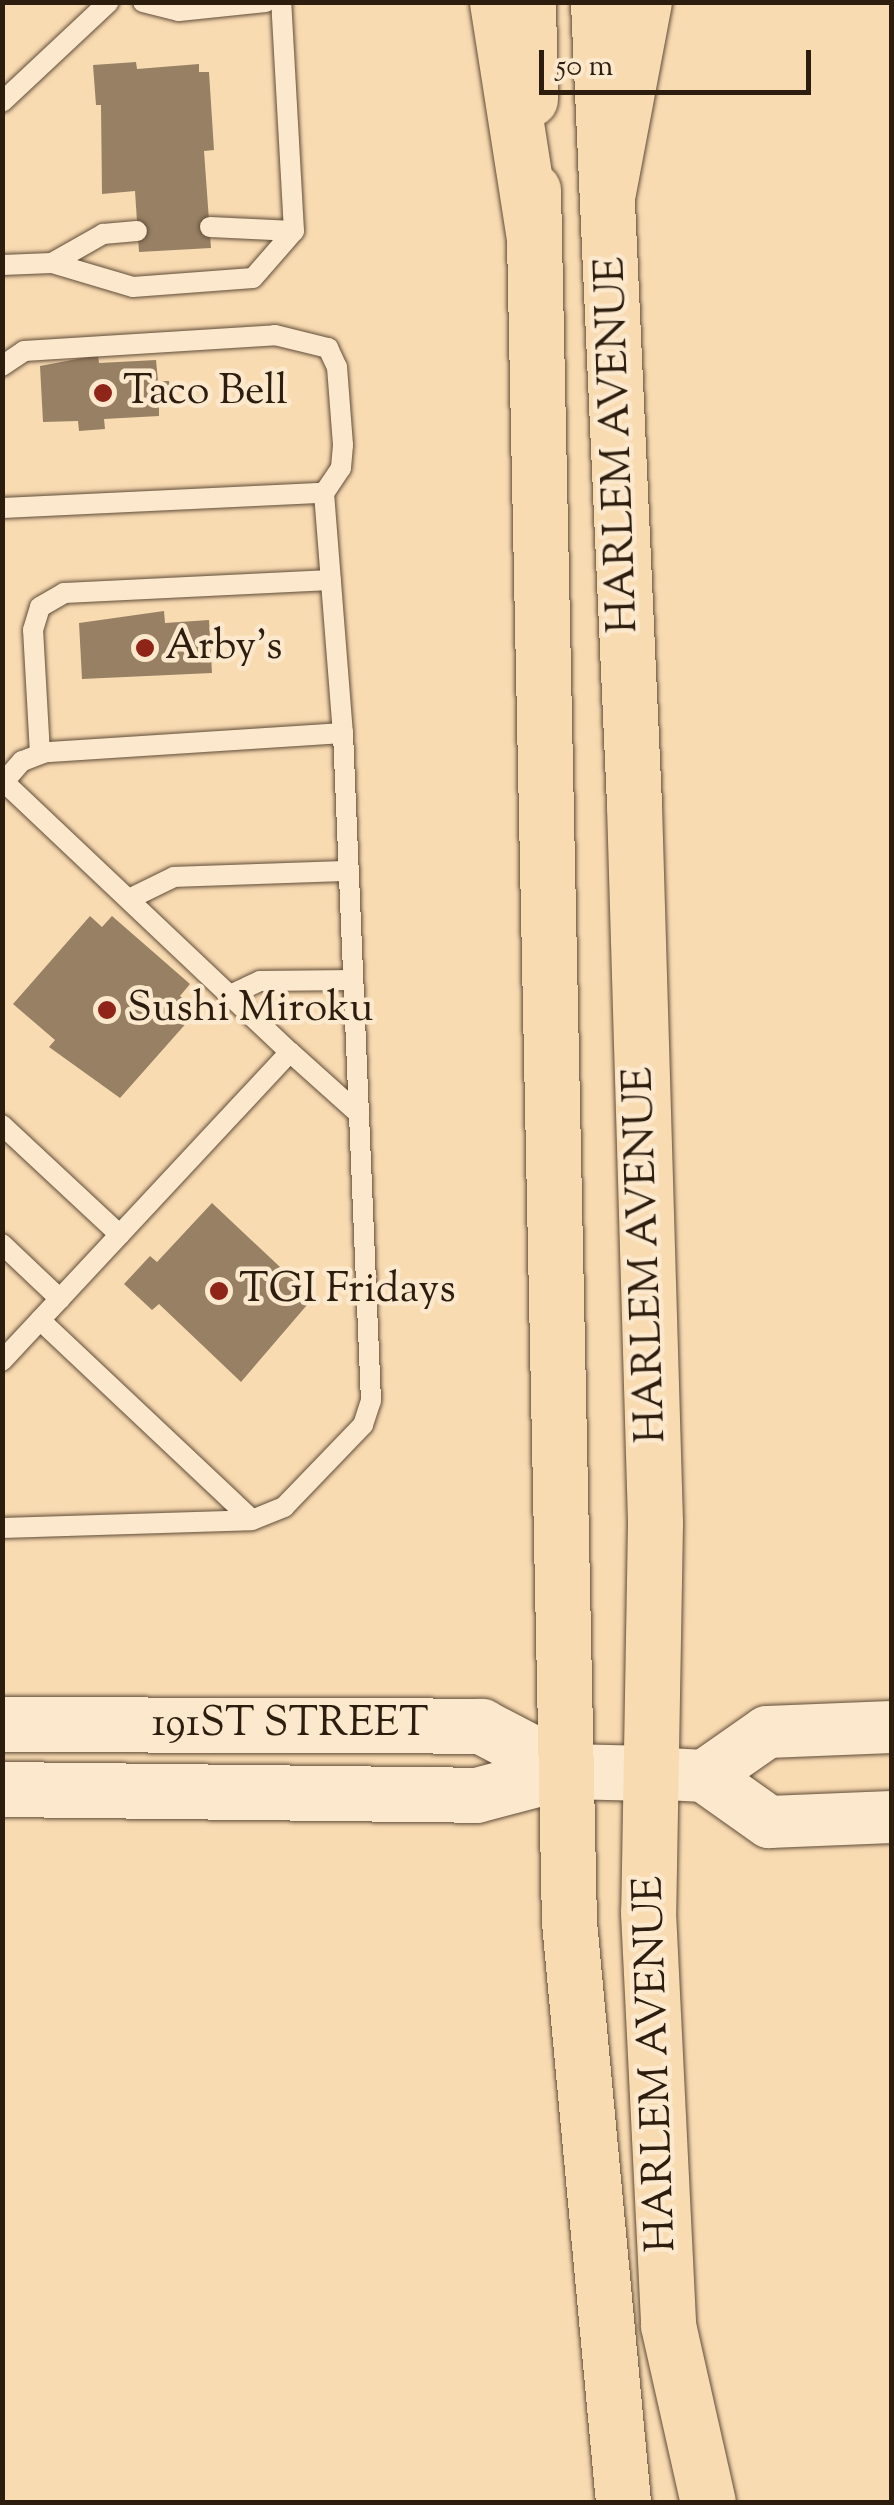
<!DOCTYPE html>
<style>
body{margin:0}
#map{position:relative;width:894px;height:2505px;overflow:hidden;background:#f9dbb2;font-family:"Sorts Mill Goudy",serif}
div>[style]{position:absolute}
.building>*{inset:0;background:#978064}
.roads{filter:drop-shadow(0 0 2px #604c38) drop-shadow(0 0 2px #604c38)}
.service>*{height:20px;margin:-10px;padding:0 10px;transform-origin:10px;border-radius:10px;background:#fbe8cd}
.tertiary>*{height:52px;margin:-26px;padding:0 26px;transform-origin:26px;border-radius:26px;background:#fbe8cd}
.secondary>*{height:55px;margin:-27.5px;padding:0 27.5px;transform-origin:27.5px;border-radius:27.5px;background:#fbe8cd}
.primary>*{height:55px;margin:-27.5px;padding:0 27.5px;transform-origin:27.5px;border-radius:27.5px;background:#f9dbb2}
.motorway>*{height:55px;margin:-27.5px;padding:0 27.5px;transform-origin:27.5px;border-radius:27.5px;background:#f9dbb2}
.dots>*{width:28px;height:28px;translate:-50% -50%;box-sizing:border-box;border:5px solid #fbe8cd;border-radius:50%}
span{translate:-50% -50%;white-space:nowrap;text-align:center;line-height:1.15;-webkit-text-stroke:9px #fbe8cd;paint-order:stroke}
.poi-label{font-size:42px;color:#2d1d0f}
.left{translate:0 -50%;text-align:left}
.street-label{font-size:42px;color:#2d1d0f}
.frame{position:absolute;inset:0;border:5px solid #2d1d0f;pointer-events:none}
.scale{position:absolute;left:539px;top:50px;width:272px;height:45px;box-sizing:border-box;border:5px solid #2d1d0f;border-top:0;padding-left:12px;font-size:30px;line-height:35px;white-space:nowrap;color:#2d1d0f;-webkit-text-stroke:8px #fbe8cd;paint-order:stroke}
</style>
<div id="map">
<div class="building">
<div style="clip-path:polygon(136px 62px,137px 69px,199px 64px,199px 72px,209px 72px,214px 150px,204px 151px,211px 248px,139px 252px,135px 191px,102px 194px,101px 105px,96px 105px,93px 65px)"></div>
<div style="clip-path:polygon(98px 355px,99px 363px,156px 360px,158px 381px,169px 381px,171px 405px,159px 406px,159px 416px,104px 419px,105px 429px,79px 431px,78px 421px,43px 422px,40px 366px)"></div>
<div style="clip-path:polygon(164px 611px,165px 623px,209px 620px,212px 673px,82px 679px,79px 623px)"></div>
<div style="clip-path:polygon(90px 916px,102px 927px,112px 916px,190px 984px,180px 996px,197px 1011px,120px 1098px,49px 1047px,55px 1040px,13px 1004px)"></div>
<div style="clip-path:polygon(212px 1203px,313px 1298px,241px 1382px,159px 1304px,152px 1310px,124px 1284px,150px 1256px,157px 1262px)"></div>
</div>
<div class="roads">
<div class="service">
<div style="left:143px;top:2px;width:37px;rotate:14deg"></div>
<div style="left:179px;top:11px;width:87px;rotate:-5.9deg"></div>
<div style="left:2px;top:102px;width:146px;rotate:-43.1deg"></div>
<div style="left:210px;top:227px;width:84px;rotate:2.7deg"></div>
<div style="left:52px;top:263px;width:59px;rotate:-29.6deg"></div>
<div style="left:103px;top:234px;width:34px;rotate:-5deg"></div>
<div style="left:2px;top:265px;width:50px;rotate:-2.3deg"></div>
<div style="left:52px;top:263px;width:84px;rotate:16.5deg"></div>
<div style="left:133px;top:287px;width:120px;rotate:-4.3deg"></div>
<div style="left:253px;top:278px;width:62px;rotate:-48.9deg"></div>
<div style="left:294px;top:231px;width:229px;rotate:-93.2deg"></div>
<div style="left:2px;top:366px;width:27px;rotate:-34deg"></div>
<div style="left:24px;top:351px;width:252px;rotate:-3.6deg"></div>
<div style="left:275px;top:335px;width:55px;rotate:13.8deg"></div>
<div style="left:328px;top:348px;width:21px;rotate:65deg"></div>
<div style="left:337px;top:367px;width:78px;rotate:85.6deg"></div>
<div style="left:343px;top:445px;width:23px;rotate:95deg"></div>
<div style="left:341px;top:468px;width:30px;rotate:124deg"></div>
<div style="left:324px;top:493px;width:241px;rotate:85.5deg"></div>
<div style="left:2px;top:508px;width:322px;rotate:-2.7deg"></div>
<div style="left:40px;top:754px;width:124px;rotate:-93.2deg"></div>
<div style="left:33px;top:630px;width:24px;rotate:-73deg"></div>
<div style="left:40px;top:607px;width:28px;rotate:-30deg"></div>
<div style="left:64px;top:593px;width:267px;rotate:-2.8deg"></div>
<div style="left:2px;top:780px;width:396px;rotate:43.4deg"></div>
<div style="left:290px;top:1052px;width:422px;rotate:133deg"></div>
<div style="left:129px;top:899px;width:50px;rotate:-26.1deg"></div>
<div style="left:174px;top:877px;width:175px;rotate:-2deg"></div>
<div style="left:230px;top:995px;width:33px;rotate:-25deg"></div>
<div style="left:260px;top:981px;width:93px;rotate:-0.6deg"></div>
<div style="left:290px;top:1052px;width:93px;rotate:41.9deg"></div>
<div style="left:2px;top:1125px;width:161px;rotate:43deg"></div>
<div style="left:2px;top:1244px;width:80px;rotate:43.5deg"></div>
<div style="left:40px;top:1320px;width:291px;rotate:43.3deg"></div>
<div style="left:2px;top:1528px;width:250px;rotate:-1.8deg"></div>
<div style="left:252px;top:1520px;width:35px;rotate:-22deg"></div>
<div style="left:284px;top:1507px;width:114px;rotate:-46.1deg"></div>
<div style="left:363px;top:1425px;width:25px;rotate:-72deg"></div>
<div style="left:371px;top:1401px;width:669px;rotate:-92.4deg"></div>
<div style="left:343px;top:733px;width:298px;rotate:176.3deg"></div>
<div style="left:46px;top:752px;width:26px;rotate:159deg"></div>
<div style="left:22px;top:761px;width:28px;rotate:131deg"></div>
</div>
<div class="tertiary">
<div style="left:649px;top:1773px;width:55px;rotate:3.1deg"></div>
<div style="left:704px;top:1776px;width:80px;rotate:35.3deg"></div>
<div style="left:769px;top:1822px;width:123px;rotate:-2.3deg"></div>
<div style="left:704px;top:1776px;width:77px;rotate:-34.9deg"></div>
<div style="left:767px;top:1732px;width:125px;rotate:-2.3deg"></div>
</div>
<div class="secondary">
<div style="left:2px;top:1724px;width:479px;rotate:0.2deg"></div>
<div style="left:481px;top:1726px;width:97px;rotate:27.6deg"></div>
<div style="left:2px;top:1789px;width:474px;rotate:0.7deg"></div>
<div style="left:476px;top:1795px;width:94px;rotate:-14.8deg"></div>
<div style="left:567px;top:1771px;width:82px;rotate:1.4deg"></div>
</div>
<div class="primary">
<div style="left:528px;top:2px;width:97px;rotate:88.8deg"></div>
<div style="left:598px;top:2px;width:804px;rotate:87.43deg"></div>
<div style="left:634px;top:805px;width:718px;rotate:88.32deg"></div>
<div style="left:655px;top:1523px;width:389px;rotate:91deg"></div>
<div style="left:648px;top:1912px;width:413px;rotate:87.2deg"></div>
<div style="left:668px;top:2325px;width:181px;rotate:77.3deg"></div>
<div style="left:533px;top:190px;width:1732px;rotate:88.81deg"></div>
<div style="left:569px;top:1922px;width:583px;rotate:84.68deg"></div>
</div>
<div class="motorway">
<div style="left:497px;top:2px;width:238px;rotate:81.1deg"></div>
<div style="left:608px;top:192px;width:193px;rotate:-79.3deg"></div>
</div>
</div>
<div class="dots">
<div style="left:103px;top:393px;background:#8f2418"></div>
<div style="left:145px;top:648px;background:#8f2418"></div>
<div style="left:107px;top:1010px;background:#8f2418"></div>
<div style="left:219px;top:1291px;background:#8f2418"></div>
</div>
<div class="poi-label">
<span class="left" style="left:123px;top:393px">Taco Bell</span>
<span class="left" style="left:165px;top:648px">Arby's</span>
<span class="left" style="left:127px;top:1010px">Sushi Miroku</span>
<span class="left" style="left:239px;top:1291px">TGI Fridays</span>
</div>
<div class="street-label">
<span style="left:619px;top:445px;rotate:-92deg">HARLEM AVENUE</span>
<span style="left:647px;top:1255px;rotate:-92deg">HARLEM AVENUE</span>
<span style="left:290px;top:1725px">191ST STREET</span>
<span style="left:657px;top:2064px;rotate:-92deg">HARLEM AVENUE</span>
</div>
<div class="frame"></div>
<div class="scale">50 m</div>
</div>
